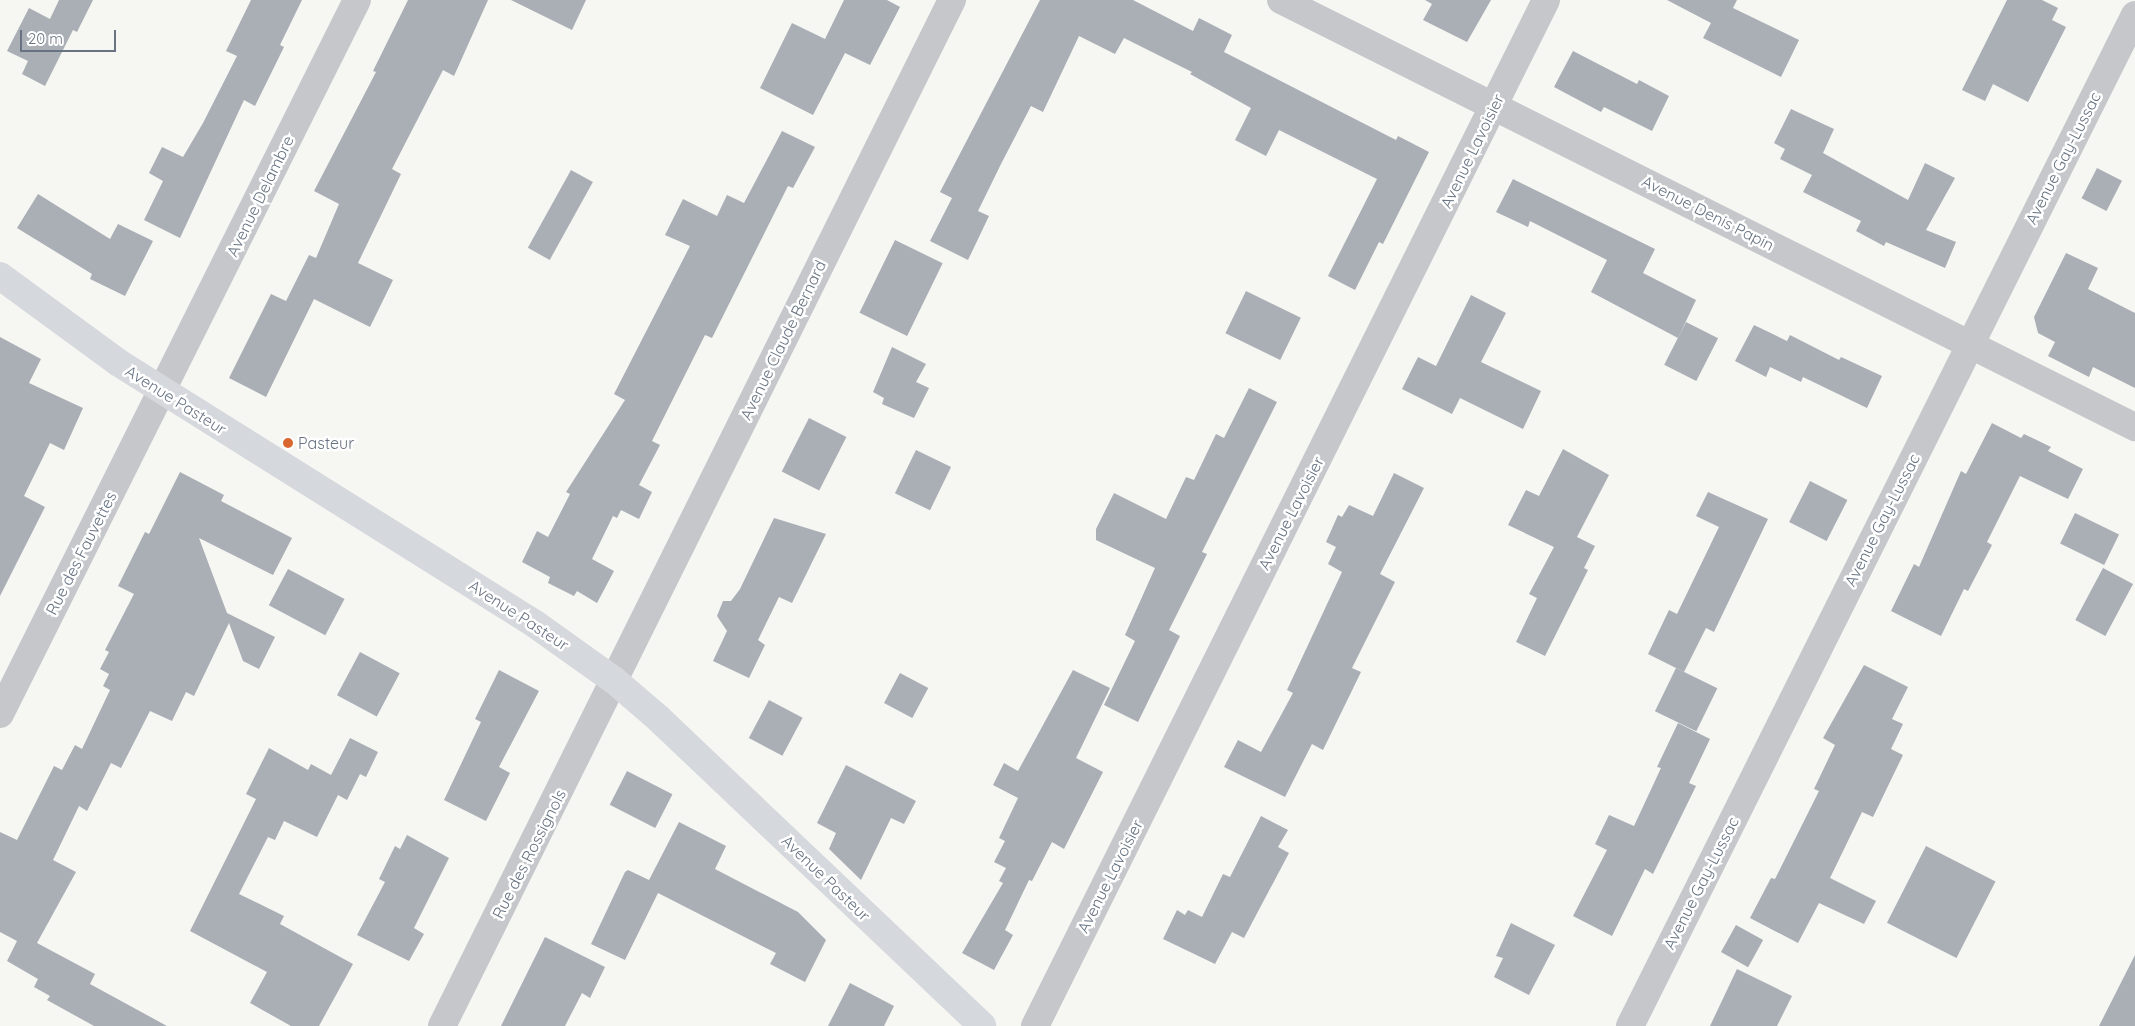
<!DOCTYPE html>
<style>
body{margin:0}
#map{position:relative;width:2135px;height:1026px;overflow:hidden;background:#f6f6f3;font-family:Quicksand,sans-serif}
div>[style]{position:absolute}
.building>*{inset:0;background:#a9afb5;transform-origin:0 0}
.street>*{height:28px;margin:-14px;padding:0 14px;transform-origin:14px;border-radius:14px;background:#c5c7cb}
.secondary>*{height:28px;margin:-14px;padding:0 14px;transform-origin:14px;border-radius:14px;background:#d5d8dc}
.dots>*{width:14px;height:14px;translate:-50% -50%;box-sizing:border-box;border:2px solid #fff;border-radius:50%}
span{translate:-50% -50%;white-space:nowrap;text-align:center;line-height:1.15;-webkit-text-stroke:5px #fff;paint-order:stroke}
.street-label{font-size:16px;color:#677382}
.poi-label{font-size:16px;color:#677382}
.left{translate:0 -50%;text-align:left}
.scale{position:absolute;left:20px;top:30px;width:96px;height:22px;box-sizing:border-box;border:2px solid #677382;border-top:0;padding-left:6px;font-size:15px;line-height:18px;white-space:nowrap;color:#677382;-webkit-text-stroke:4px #fff;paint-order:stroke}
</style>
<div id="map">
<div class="building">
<div style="clip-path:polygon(59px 0,93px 0,77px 32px,73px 30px,45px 86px,22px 74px,28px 61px,7px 51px,29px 8px,50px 19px)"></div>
<div style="clip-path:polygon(251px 0,302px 0,280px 45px,284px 47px,255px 106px,244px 100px,180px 238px,144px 220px,163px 181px,149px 173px,162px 147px,183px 157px,203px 123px,237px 56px,226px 51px)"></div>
<div style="clip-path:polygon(408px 0,488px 0,454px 76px,443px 70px,392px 169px,401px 174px,358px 263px,393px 280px,370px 327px,314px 299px,266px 397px,229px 378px,271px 294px,286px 301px,309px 255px,316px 258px,339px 204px,314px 191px,376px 72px,373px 71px)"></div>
<div style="clip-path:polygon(511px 0,586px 0,572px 30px)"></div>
<div style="clip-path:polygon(844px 0,887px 0,900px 7px,870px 65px,845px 53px,813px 115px,760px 88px,792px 23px,825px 39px)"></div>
<div style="clip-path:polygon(1040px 0,1133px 0,1193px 31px,1199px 18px,1232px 35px,1224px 52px,1396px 140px,1398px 136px,1429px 152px,1383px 244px,1379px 242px,1355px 290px,1328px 276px,1377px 179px,1279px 130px,1266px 156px,1235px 140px,1251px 108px,1190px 74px,1192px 72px,1124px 38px,1115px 54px,1079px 36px,1043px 112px,1031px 106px,1001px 164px,978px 211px,989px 216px,968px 260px,930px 241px,952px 198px,940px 192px)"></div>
<div style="clip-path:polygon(1425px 0,1491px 0,1467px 42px,1423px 20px,1432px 4px)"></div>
<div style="clip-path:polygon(1667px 0,1737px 0,1733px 8px,1799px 40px,1781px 77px,1703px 38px,1711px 23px)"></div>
<div style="clip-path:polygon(2007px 0,2042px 0,2058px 8px,2052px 20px,2066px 27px,2028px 102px,1993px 84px,1985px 101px,1962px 90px)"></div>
<div style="clip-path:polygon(1573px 51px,1637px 84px,1639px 80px,1669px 96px,1652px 131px,1604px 107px,1601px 112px,1554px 87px)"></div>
<div style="clip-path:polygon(1791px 109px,1834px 129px,1823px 153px,1908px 200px,1925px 163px,1955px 178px,1926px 230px,1956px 242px,1945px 268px,1886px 242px,1884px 246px,1856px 231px,1861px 221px,1803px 192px,1812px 175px,1780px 159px,1785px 149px,1774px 143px)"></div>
<div style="clip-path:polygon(782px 131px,815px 147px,793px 188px,788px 186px,712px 338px,705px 335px,652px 441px,660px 445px,639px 485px,652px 492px,639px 519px,621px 510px,617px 518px,613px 516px,592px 559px,614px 571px,597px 603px,577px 591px,574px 596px,548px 583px,550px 577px,522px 562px,537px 531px,548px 537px,570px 494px,566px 492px,625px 400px,614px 394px,690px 246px,665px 235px,683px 199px,717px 216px,727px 195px,744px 203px)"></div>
<div style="left:2097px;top:168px;width:28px;height:34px;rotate:27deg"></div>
<div style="left:571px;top:170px;width:25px;height:89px;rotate:29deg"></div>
<div style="clip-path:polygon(1513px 179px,1655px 249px,1643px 273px,1696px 300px,1678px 338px,1591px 292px,1607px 260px,1530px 221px,1528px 227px,1496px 212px)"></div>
<div style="clip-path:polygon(38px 194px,110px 239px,118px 224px,153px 241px,125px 296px,90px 279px,92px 274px,17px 228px)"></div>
<div style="left:895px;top:240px;width:53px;height:81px;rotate:26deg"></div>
<div style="clip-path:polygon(2066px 253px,2098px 268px,2088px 289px,2135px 313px,2135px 388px,2093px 367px,2089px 377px,2048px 356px,2055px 342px,2038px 333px,2034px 317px)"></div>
<div style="left:1246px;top:291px;width:61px;height:47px;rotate:26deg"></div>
<div style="clip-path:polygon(1471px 295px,1506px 313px,1481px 362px,1541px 391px,1523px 429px,1460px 398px,1452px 414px,1402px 389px,1418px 357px,1436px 366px)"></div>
<div style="left:1686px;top:322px;width:36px;height:48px;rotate:27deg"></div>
<div style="clip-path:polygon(1754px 325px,1787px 341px,1790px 335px,1839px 360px,1841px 357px,1882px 376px,1867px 408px,1803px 377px,1801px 382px,1770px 367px,1766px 377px,1735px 361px)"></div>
<div style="clip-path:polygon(0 337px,41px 359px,29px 383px,83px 408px,64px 450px,50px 443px,24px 496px,45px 507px,0 596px)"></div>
<div style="clip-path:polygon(892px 347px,926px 364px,916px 382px,929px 388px,914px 418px,882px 404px,884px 398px,873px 392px)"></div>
<div style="clip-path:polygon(1249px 388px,1277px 402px,1202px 552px,1207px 554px,1169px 630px,1180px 636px,1138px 722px,1104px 705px,1135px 641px,1125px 635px,1155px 568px,1096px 540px,1096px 529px,1114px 493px,1166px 519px,1186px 477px,1194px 480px,1216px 434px,1224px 438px)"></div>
<div style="left:809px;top:418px;width:42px;height:60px;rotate:27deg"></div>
<div style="clip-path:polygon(1992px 423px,2021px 438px,2024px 434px,2051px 447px,2048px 451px,2083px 469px,2068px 499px,2020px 476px,1987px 542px,1992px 545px,1968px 591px,1964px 589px,1941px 636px,1891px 611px,1914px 564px,1919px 567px,1961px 471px,1966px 474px)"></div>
<div style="clip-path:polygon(1563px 449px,1609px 475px,1577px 537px,1595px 546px,1584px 568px,1588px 570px,1545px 656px,1516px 642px,1537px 598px,1529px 594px,1554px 547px,1508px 525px,1526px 490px,1539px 496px)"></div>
<div style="left:916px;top:450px;width:39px;height:48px;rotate:26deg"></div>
<div style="clip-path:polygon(180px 472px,224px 495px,221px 501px,292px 538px,273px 575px,199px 538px,227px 613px,275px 637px,259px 669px,243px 661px,229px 623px,194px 696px,186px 692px,172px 721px,150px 711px,121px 768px,111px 763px,87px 811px,79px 806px,53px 860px,76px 872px,37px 943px,95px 974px,90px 984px,167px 1026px,94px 1026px,47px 1000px,50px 996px,34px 987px,38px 979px,7px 961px,17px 941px,0 932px,0 832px,17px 840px,54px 766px,62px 770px,75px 745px,82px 749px,110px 690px,103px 686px,109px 674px,100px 669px,109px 652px,105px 650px,134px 594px,118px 586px,145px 532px,149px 534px)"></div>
<div style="clip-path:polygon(1394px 473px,1424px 488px,1380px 574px,1395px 582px,1352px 668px,1361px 672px,1323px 750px,1312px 744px,1285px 797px,1224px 767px,1238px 740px,1261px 752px,1293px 693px,1287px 690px,1342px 572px,1328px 564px,1336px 547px,1326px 542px,1338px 515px,1342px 517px,1349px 505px,1373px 516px)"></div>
<div style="left:1810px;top:481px;width:42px;height:46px;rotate:27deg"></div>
<div style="clip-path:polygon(1708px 492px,1768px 519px,1714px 632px,1706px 628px,1684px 672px,1648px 654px,1669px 610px,1677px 614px,1719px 527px,1696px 516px)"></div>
<div style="left:2075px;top:513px;width:49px;height:34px;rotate:26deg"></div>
<div style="clip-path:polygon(774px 518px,826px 534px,792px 603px,779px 597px,758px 640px,765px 645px,749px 678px,713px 661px,727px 631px,717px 616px,723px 601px,731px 601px,740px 589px)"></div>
<div style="left:2103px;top:568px;width:34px;height:59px;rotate:28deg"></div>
<div style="left:288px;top:569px;width:64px;height:41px;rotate:28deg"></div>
<div style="left:360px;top:652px;width:45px;height:49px;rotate:28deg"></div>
<div style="clip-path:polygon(1864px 665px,1908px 687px,1892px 719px,1903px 724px,1891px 749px,1903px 755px,1873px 817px,1862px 812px,1830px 878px,1876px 901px,1864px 924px,1819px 903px,1798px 943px,1750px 918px,1771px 878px,1775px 879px,1819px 791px,1814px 789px,1835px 745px,1823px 738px)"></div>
<div style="left:1676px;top:668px;width:46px;height:48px;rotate:26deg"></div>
<div style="clip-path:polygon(499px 670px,539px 691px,499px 767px,510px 773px,486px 821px,444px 800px,481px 722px,475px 719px)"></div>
<div style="clip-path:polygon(1073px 670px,1110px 688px,1076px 758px,1103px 772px,1064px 849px,1052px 842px,1032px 881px,1029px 880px,1005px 930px,1013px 935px,994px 970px,962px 953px,1003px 883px,999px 881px,1006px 868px,994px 862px,1005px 841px,999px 838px,1018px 798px,993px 785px,1004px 763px,1018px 771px)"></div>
<div style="left:900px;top:673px;width:32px;height:34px;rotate:28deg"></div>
<div style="left:769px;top:700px;width:38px;height:43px;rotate:28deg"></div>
<div style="clip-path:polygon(1678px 723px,1710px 739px,1689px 783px,1696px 786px,1653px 874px,1645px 869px,1612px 936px,1573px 916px,1607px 850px,1595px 844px,1609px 815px,1634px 826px,1661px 768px,1657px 767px)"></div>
<div style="clip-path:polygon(350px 738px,378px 752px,366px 777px,360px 774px,347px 800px,338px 795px,317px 837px,284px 821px,275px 840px,268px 837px,239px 894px,284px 916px,280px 924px,353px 964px,319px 1026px,291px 1026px,250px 1003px,267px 972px,190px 931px,256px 799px,246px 794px,269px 748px,308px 770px,311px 764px,331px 775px)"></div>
<div style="clip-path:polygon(846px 765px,916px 801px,904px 824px,891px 818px,861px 880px,829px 849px,836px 833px,817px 823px)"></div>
<div style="left:627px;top:771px;width:51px;height:38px;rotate:27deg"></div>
<div style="clip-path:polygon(1261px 816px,1288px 830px,1278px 847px,1289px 853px,1244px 938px,1232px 932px,1215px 964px,1163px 939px,1177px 910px,1185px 915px,1188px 910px,1202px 917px,1223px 874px,1230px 877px)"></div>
<div style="clip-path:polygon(679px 822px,726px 846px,715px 869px,798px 912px,826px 940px,805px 982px,770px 964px,776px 953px,658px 893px,625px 960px,591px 944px,625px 872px,628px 870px,649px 880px)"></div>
<div style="clip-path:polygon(407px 835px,449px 858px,414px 928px,424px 934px,409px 961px,357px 935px,385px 882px,379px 879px,395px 846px,400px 849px)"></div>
<div style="left:1926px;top:846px;width:78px;height:86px;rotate:27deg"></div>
<div style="clip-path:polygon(1511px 923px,1555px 945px,1529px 995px,1494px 977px,1503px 958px,1496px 956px)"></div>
<div style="left:1736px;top:925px;width:31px;height:31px;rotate:29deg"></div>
<div style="clip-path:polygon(545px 937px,605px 967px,590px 998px,582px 993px,565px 1026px,501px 1026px)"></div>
<div style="clip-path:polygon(2135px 955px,2135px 1026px,2099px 1026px)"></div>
<div style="clip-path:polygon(1737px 969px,1792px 996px,1777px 1026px,1710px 1026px)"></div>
<div style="clip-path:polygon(850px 983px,894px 1006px,884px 1026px,828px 1026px)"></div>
</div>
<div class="street">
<div style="left:1281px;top:0;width:955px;rotate:26.57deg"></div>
<div style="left:0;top:714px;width:798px;rotate:-63.43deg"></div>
<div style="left:442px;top:1026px;width:1146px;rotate:-63.57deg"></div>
<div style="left:1035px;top:1026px;width:1146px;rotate:-63.52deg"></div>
<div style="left:1630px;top:1026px;width:1130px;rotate:-63.46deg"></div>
</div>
<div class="secondary">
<div style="left:0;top:276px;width:147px;rotate:36.2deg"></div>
<div style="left:119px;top:363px;width:491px;rotate:32.1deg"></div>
<div style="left:535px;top:624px;width:98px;rotate:35.5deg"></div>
<div style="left:615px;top:681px;width:57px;rotate:40.7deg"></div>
<div style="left:658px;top:718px;width:447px;rotate:43.5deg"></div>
</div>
<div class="dots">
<div style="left:288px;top:443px;background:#d96730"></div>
</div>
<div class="street-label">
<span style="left:1472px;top:151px;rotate:-64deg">Avenue Lavoisier</span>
<span style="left:2063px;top:158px;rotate:-63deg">Avenue Gay-Lussac</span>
<span style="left:260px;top:196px;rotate:-64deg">Avenue Delambre</span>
<span style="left:1708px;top:213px;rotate:27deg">Avenue Denis Papin</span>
<span style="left:783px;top:340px;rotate:-64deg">Avenue Claude Bernard</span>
<span style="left:176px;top:400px;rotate:32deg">Avenue Pasteur</span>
<span style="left:1291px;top:513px;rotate:-63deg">Avenue Lavoisier</span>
<span style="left:1882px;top:520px;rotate:-63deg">Avenue Gay-Lussac</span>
<span style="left:81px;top:553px;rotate:-63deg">Rue des Fauvettes</span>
<span style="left:519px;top:615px;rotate:33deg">Avenue Pasteur</span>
<span style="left:529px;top:854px;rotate:-63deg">Rue des Rossignols</span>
<span style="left:1110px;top:876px;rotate:-63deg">Avenue Lavoisier</span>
<span style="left:826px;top:878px;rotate:44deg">Avenue Pasteur</span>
<span style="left:1701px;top:883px;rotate:-63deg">Avenue Gay-Lussac</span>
</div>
<div class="poi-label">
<span class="left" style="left:298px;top:443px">Pasteur</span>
</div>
<div class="scale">20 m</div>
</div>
